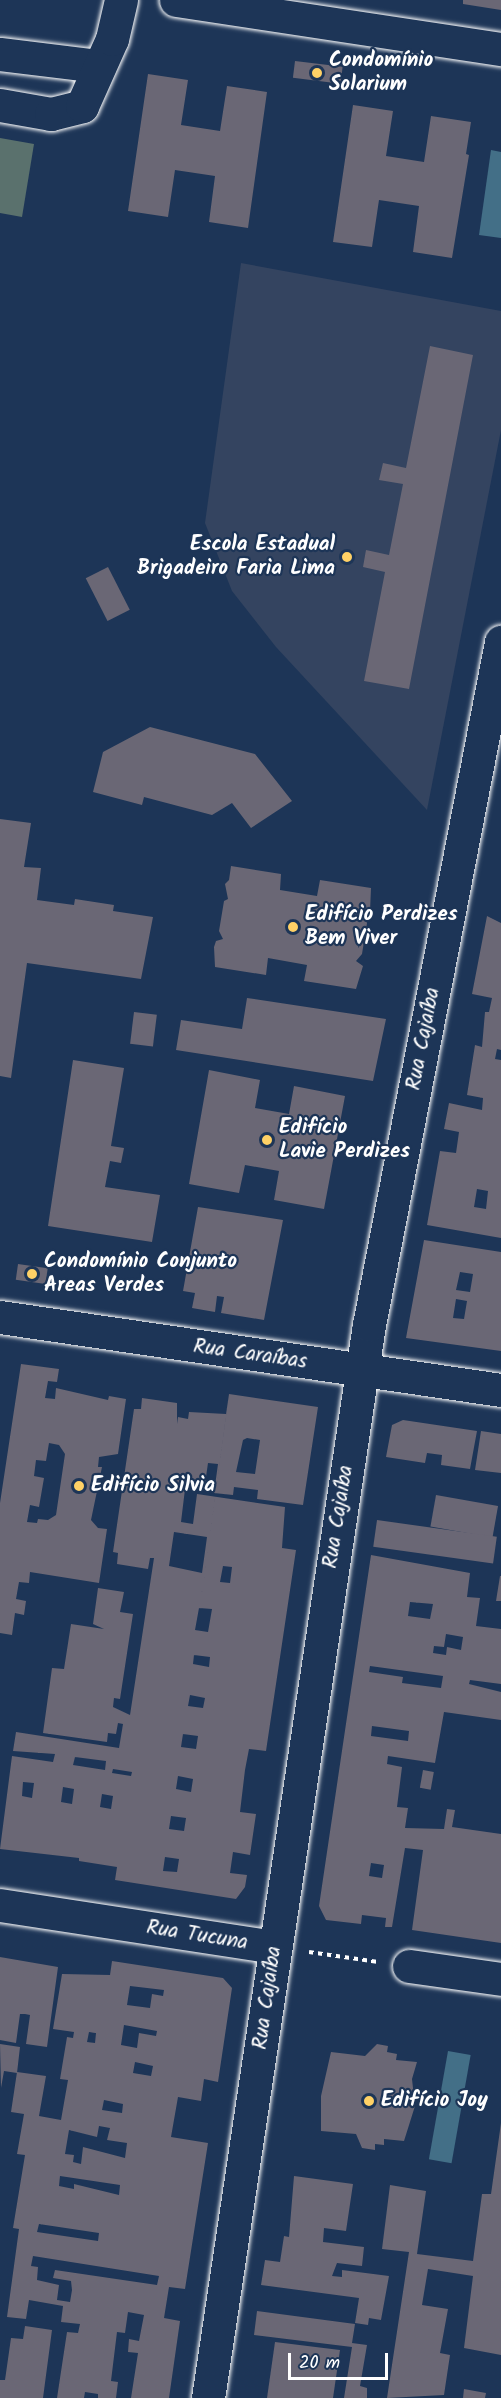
<!DOCTYPE html>
<meta charset="utf-8">
<style>
body{margin:0}
#map{position:relative;width:501px;height:2398px;overflow:hidden;background:#1d3557;font-family:Kalam,sans-serif}
div>[style]{position:absolute}
.built>*{inset:0;background:#344460}
.green>*{inset:0;background:#5a716d}
.water>*{inset:0;background:#436f87;transform-origin:0 0}
.building>*{inset:0;background:#6a6775;transform-origin:0 0}
.path>*{height:4px;margin-top:-2px;transform-origin:0;background:repeating-linear-gradient(90deg,#fff 0 4.5px,transparent 0 9px)}
.roads{filter:drop-shadow(0 0 2px #fff) drop-shadow(0 0 2px #fff)}
.minor>*{height:33px;margin:-16.5px;padding:0 16.5px;transform-origin:16.5px;border-radius:16.5px;background:#1d3557}
.dots>*{width:16px;height:16px;translate:-50% -50%;box-sizing:border-box;border:3px solid #1d3557;border-radius:50%}
span{translate:-50% -50%;white-space:nowrap;text-align:center;line-height:1.15;-webkit-text-stroke:4.5px #1d3557;paint-order:stroke}
.poi-label{font-size:21px;color:#fff;font-weight:700}
.left{translate:0 -50%;text-align:left}
.right{translate:-100% -50%;text-align:right}
.street-label{font-size:21px;color:#fff}
.scale{position:absolute;left:288px;top:2353px;width:100px;height:27px;box-sizing:border-box;border:3px solid #fff;border-top:0;padding-left:8px;font-size:18px;line-height:21px;white-space:nowrap;color:#fff;-webkit-text-stroke:4px #1d3557;paint-order:stroke}
</style>
<div id="map">
<div class="built">
<div style="clip-path:polygon(241px 263px,501px 311px,501px 430px,427px 810px,276px 647px,232px 591px,205px 523px)"></div>
</div>
<div class="green">
<div style="clip-path:polygon(0 138px,34px 144px,22px 217px,0 213px)"></div>
</div>
<div class="water">
<div style="clip-path:polygon(491px 150px,501px 152px,501px 238px,479px 235px)"></div>
<div style="left:448px;top:2051px;width:23px;height:110px;rotate:10deg"></div>
</div>
<div class="building">
<div style="clip-path:polygon(463px 0,501px 0,501px 10px,463px 4px)"></div>
<div style="left:295px;top:61px;width:48px;height:17px;rotate:7deg"></div>
<div style="clip-path:polygon(148px 74px,188px 80px,181px 125px,220px 131px,227px 86px,267px 92px,248px 228px,209px 222px,215px 176px,175px 170px,168px 217px,128px 211px)"></div>
<div style="clip-path:polygon(353px 105px,393px 111px,386px 156px,424px 162px,431px 116px,471px 122px,466px 154px,469px 155px,452px 258px,413px 252px,419px 206px,379px 200px,372px 247px,333px 242px)"></div>
<div style="clip-path:polygon(430px 346px,473px 355px,409px 689px,364px 681px,385px 572px,363px 567px,366px 550px,389px 555px,403px 484px,379px 480px,383px 463px,406px 468px)"></div>
<div style="left:108px;top:567px;width:48px;height:25px;rotate:63deg"></div>
<div style="clip-path:polygon(150px 727px,255px 754px,292px 801px,251px 828px,232px 803px,212px 815px,144px 797px,142px 805px,93px 792px,103px 752px)"></div>
<div style="clip-path:polygon(0 819px,31px 823px,24px 867px,41px 868px,37px 900px,74px 905px,75px 899px,114px 905px,113px 911px,153px 917px,141px 979px,27px 963px,11px 1078px,0 1076px)"></div>
<div style="clip-path:polygon(231px 866px,281px 874px,280px 890px,317px 896px,320px 880px,371px 888px,370px 912px,364px 913px,367px 923px,362px 954px,356px 961px,363px 966px,356px 989px,304px 981px,307px 965px,268px 958px,266px 975px,215px 967px,214px 947px,216px 941px,223px 939px,219px 931px,224px 901px,228px 899px,225px 884px,229px 880px)"></div>
<div style="clip-path:polygon(evenodd,487px 916px,501px 923px,501px 1050px,497px 1049px,495px 1059px,501px 1060px,501px 1238px,427px 1225px,440px 1151px,456px 1153px,459px 1132px,444px 1129px,449px 1103px,482px 1110px,483px 1098px,467px 1095px,475px 1045px,482px 1047px,485px 1012px,489px 1012px,492px 998px,472px 994px,487px 916px,477px 1189px,488px 1191px,486px 1209px,474px 1207px,477px 1189px)"></div>
<div style="clip-path:polygon(247px 998px,386px 1019px,373px 1081px,176px 1050px,181px 1020px,242px 1029px)"></div>
<div style="left:134px;top:1012px;width:23px;height:32px;rotate:7deg"></div>
<div style="clip-path:polygon(73px 1060px,124px 1068px,111px 1146px,124px 1148px,121px 1163px,110px 1161px,105px 1187px,160px 1195px,152px 1242px,48px 1226px)"></div>
<div style="clip-path:polygon(209px 1070px,260px 1080px,255px 1108px,289px 1114px,294px 1086px,345px 1096px,324px 1209px,274px 1200px,279px 1171px,245px 1165px,239px 1193px,189px 1184px)"></div>
<div style="clip-path:polygon(198px 1207px,283px 1220px,264px 1320px,221px 1313px,224px 1297px,217px 1296px,215px 1312px,192px 1308px,195px 1293px,183px 1291px)"></div>
<div style="clip-path:polygon(evenodd,424px 1240px,501px 1252px,501px 1351px,406px 1338px,424px 1240px,460px 1272px,473px 1274px,470px 1292px,456px 1290px,460px 1272px,424px 1240px,456px 1299px,467px 1301px,464px 1319px,453px 1318px,456px 1299px)"></div>
<div style="left:18px;top:1264px;width:30px;height:16px;rotate:8deg"></div>
<div style="clip-path:polygon(evenodd,21px 1364px,59px 1369px,57px 1382px,48px 1381px,45px 1398px,55px 1399px,56px 1388px,108px 1400px,109px 1396px,126px 1399px,118px 1454px,99px 1457px,98px 1467px,102px 1467px,91px 1520px,98px 1528px,107px 1529px,99px 1583px,30px 1572px,29px 1583px,19px 1582px,16px 1599px,26px 1601px,24px 1615px,15px 1613px,12px 1635px,0 1633px,0 1503px,21px 1364px,49px 1443px,59px 1445px,65px 1454px,56px 1515px,48px 1520px,38px 1519px,37px 1523px,27px 1522px,30px 1505px,39px 1507px,44px 1478px,34px 1476px,36px 1460px,46px 1461px,49px 1443px)"></div>
<div style="clip-path:polygon(evenodd,229px 1394px,318px 1407px,303px 1505px,257px 1499px,258px 1490px,234px 1487px,233px 1495px,214px 1493px,218px 1464px,208px 1463px,205px 1484px,186px 1481px,181px 1522px,193px 1524px,197px 1494px,285px 1507px,282px 1548px,296px 1550px,266px 1751px,249px 1749px,245px 1770px,240px 1812px,256px 1814px,250px 1855px,233px 1852px,230px 1873px,247px 1875px,245px 1887px,236px 1899px,115px 1880px,117px 1867px,79px 1861px,79px 1858px,0 1849px,12px 1756px,53px 1762px,55px 1754px,13px 1751px,16px 1732px,119px 1748px,123px 1724px,118px 1723px,116px 1734px,108px 1733px,107px 1742px,43px 1733px,52px 1668px,64px 1669px,71px 1624px,104px 1629px,93px 1624px,98px 1588px,124px 1592px,120px 1612px,133px 1614px,120px 1699px,114px 1698px,113px 1707px,130px 1715px,154px 1558px,150px 1558px,148px 1569px,117px 1564px,118px 1553px,113px 1552px,134px 1409px,141px 1409px,142px 1398px,177px 1403px,177px 1424px,178px 1417px,188px 1419px,189px 1412px,226px 1414px,229px 1394px,247px 1438px,260px 1440px,255px 1474px,236px 1472px,243px 1440px,247px 1438px,229px 1394px,174px 1532px,207px 1537px,202px 1573px,169px 1566px,174px 1532px,229px 1394px,223px 1566px,232px 1567px,230px 1583px,220px 1582px,223px 1566px,229px 1394px,199px 1608px,212px 1609px,208px 1632px,195px 1630px,199px 1608px,229px 1394px,194px 1655px,210px 1657px,209px 1667px,193px 1664px,194px 1655px,229px 1394px,190px 1695px,205px 1698px,203px 1708px,188px 1706px,190px 1695px,229px 1394px,183px 1734px,198px 1736px,196px 1749px,181px 1747px,183px 1734px,229px 1394px,75px 1757px,106px 1761px,105px 1770px,73px 1765px,75px 1757px,229px 1394px,113px 1769px,132px 1772px,131px 1776px,112px 1773px,113px 1769px,229px 1394px,178px 1776px,193px 1779px,191px 1792px,176px 1789px,178px 1776px,229px 1394px,23px 1782px,34px 1783px,32px 1798px,22px 1796px,23px 1782px,229px 1394px,63px 1787px,74px 1789px,72px 1804px,61px 1802px,63px 1787px,229px 1394px,102px 1794px,113px 1796px,111px 1809px,100px 1807px,102px 1794px,229px 1394px,171px 1816px,186px 1818px,184px 1831px,169px 1829px,171px 1816px,229px 1394px,165px 1857px,179px 1859px,177px 1872px,163px 1871px,165px 1857px)"></div>
<div style="clip-path:polygon(403px 1420px,477px 1431px,470px 1469px,441px 1465px,442px 1455px,427px 1453px,425px 1463px,386px 1457px,392px 1425px)"></div>
<div style="clip-path:polygon(481px 1431px,501px 1434px,501px 1473px,475px 1470px)"></div>
<div style="left:436px;top:1495px;width:63px;height:32px;rotate:10deg"></div>
<div style="left:377px;top:1520px;width:121px;height:27px;rotate:8deg"></div>
<div style="clip-path:polygon(evenodd,371px 1555px,470px 1573px,467px 1597px,480px 1598px,476px 1626px,501px 1629px,501px 1684px,470px 1680px,469px 1684px,501px 1692px,501px 1720px,444px 1712px,435px 1763px,388px 1756px,387px 1764px,402px 1767px,397px 1807px,408px 1808px,405px 1828px,444px 1829px,447px 1809px,455px 1810px,452px 1827px,501px 1834px,501px 1943px,412px 1930px,423px 1850px,405px 1848px,392px 1927px,385px 1927px,386px 1918px,362px 1915px,361px 1924px,326px 1920px,319px 1906px,371px 1555px,410px 1602px,433px 1604px,430px 1619px,408px 1616px,410px 1602px,371px 1555px,446px 1634px,463px 1637px,461px 1650px,447px 1647px,446px 1655px,433px 1653px,434px 1646px,444px 1647px,446px 1634px,371px 1555px,370px 1666px,443px 1676px,441px 1688px,402px 1683px,403px 1677px,369px 1672px,370px 1666px,371px 1555px,372px 1726px,409px 1731px,408px 1741px,371px 1736px,372px 1726px,371px 1555px,371px 1863px,384px 1865px,382px 1878px,369px 1876px,371px 1863px)"></div>
<div style="clip-path:polygon(500px 1576px,501px 1576px,501px 1601px,496px 1601px)"></div>
<div style="left:423px;top:1770px;width:11px;height:18px;rotate:10deg"></div>
<div style="clip-path:polygon(0 1957px,58px 1967px,47px 2047px,26px 2044px,30px 2015px,25px 2014px,20px 2014px,16px 2043px,0 2040px)"></div>
<div style="clip-path:polygon(evenodd,112px 1961px,223px 1978px,232px 1988px,218px 2082px,204px 2079px,201px 2101px,178px 2097px,171px 2137px,208px 2143px,185px 2289px,169px 2287px,164px 2318px,180px 2321px,169px 2398px,131px 2398px,138px 2353px,128px 2352px,129px 2339px,139px 2341px,144px 2315px,128px 2312px,125px 2333px,117px 2332px,111px 2381px,118px 2382px,116px 2398px,98px 2398px,98px 2394px,85px 2392px,84px 2398px,57px 2398px,67px 2332px,78px 2333px,80px 2324px,61px 2322px,63px 2306px,29px 2300px,26px 2319px,7px 2317px,19px 2229px,13px 2228px,25px 2155px,17px 2154px,24px 2114px,11px 2112px,17px 2072px,46px 2076px,39px 2116px,61px 2120px,68px 2080px,60px 2079px,67px 2037px,73px 2038px,74px 2032px,53px 2029px,62px 1974px,110px 1975px,112px 1961px,130px 1986px,164px 1990px,163px 1996px,152px 1994px,150px 2008px,127px 2005px,130px 1986px,112px 1961px,124px 2025px,157px 2031px,156px 2036px,139px 2033px,137px 2048px,121px 2045px,124px 2025px,112px 1961px,89px 2032px,96px 2033px,95px 2043px,87px 2042px,89px 2032px,112px 1961px,135px 2062px,153px 2066px,151px 2076px,133px 2073px,135px 2062px,112px 1961px,104px 2100px,123px 2104px,122px 2113px,102px 2110px,104px 2100px,112px 1961px,99px 2126px,110px 2128px,107px 2140px,127px 2143px,125px 2158px,83px 2147px,81px 2164px,73px 2162px,74px 2155px,65px 2154px,69px 2130px,97px 2137px,99px 2126px,112px 1961px,60px 2176px,120px 2185px,119px 2195px,74px 2184px,74px 2189px,59px 2186px,60px 2176px,112px 1961px,39px 2224px,99px 2233px,98px 2241px,37px 2232px,39px 2224px,112px 1961px,33px 2256px,159px 2276px,157px 2285px,55px 2270px,53px 2278px,71px 2281px,72px 2290px,70px 2302px,57px 2300px,59px 2285px,37px 2280px,38px 2267px,31px 2266px,33px 2256px)"></div>
<div style="clip-path:polygon(0 2044px,20px 2047px,17px 2073px,4px 2071px,1px 2088px)"></div>
<div style="clip-path:polygon(377px 2044px,388px 2046px,387px 2052px,397px 2054px,396px 2060px,417px 2062px,412px 2079px,415px 2106px,404px 2141px,384px 2139px,384px 2145px,375px 2144px,375px 2150px,362px 2148px,356px 2134px,321px 2131px,321px 2096px,331px 2052px,365px 2056px)"></div>
<div style="clip-path:polygon(501px 2123px,501px 2355px,464px 2348px,473px 2276px,428px 2269px,422px 2305px,448px 2309px,440px 2353px,450px 2355px,444px 2395px,387px 2398px,409px 2252px,382px 2249px,390px 2185px,426px 2191px,417px 2254px,473px 2261px,482px 2194px,491px 2194px)"></div>
<div style="clip-path:polygon(294px 2176px,353px 2184px,346px 2231px,324px 2228px,323px 2242px,364px 2247px,362px 2266px,337px 2263px,332px 2276px,342px 2277px,342px 2270px,389px 2276px,381px 2320px,369px 2318px,368px 2325px,355px 2323px,359px 2298px,261px 2285px,265px 2260px,280px 2262px,284px 2236px,289px 2237px)"></div>
<div style="clip-path:polygon(257px 2311px,355px 2324px,352px 2343px,367px 2345px,360px 2386px,367px 2388px,367px 2398px,344px 2398px,352px 2347px,254px 2335px)"></div>
<div style="clip-path:polygon(25px 2326px,52px 2330px,43px 2398px,0 2398px,0 2380px,5px 2380px,11px 2338px,23px 2339px)"></div>
<div style="clip-path:polygon(275px 2342px,340px 2350px,333px 2398px,267px 2398px)"></div>
<div style="clip-path:polygon(464px 2389px,486px 2393px,485px 2398px,463px 2398px)"></div>
</div>
<div class="path">
<div style="left:309px;top:1952px;width:70px;rotate:8.2deg"></div>
</div>
<div class="roads">
<div class="minor">
<div style="left:176px;top:0;width:329px;rotate:8.6deg"></div>
<div style="left:0;top:54px;width:100px;rotate:6.9deg"></div>
<div style="left:0;top:105px;width:52px;rotate:10deg"></div>
<div style="left:51px;top:114px;width:32px;rotate:-14deg"></div>
<div style="left:82px;top:106px;width:73px;rotate:-65.9deg"></div>
<div style="left:112px;top:39px;width:40px;rotate:-77deg"></div>
<div style="left:0;top:1317px;width:506px;rotate:8.29deg"></div>
<div style="left:0;top:1905px;width:278px;rotate:8.7deg"></div>
<div style="left:409px;top:1966px;width:93px;rotate:8deg"></div>
<div style="left:208px;top:2398px;width:1085px;rotate:-81.47deg"></div>
<div style="left:369px;top:1325px;width:696px;rotate:-79.06deg"></div>
</div>
</div>
<div class="dots">
<div style="left:317px;top:73px;background:#ffd166"></div>
<div style="left:347px;top:557px;background:#ffd166"></div>
<div style="left:293px;top:927px;background:#ffd166"></div>
<div style="left:267px;top:1140px;background:#ffd166"></div>
<div style="left:32px;top:1274px;background:#ffd166"></div>
<div style="left:79px;top:1486px;background:#ffd166"></div>
<div style="left:369px;top:2101px;background:#ffd166"></div>
</div>
<div class="poi-label">
<span class="left" style="left:329px;top:73px">Condomínio<br>Solarium</span>
<span class="right" style="left:335px;top:557px">Escola Estadual<br>Brigadeiro Faria Lima</span>
<span class="left" style="left:305px;top:927px">Edifício Perdizes<br>Bem Viver</span>
<span class="left" style="left:279px;top:1140px">Edifício<br>Lavie Perdizes</span>
<span class="left" style="left:44px;top:1274px">Condomínio Conjunto<br>Areas Verdes</span>
<span class="left" style="left:91px;top:1486px">Edifício Silvia</span>
<span class="left" style="left:381px;top:2101px">Edifício Joy</span>
</div>
<div class="street-label">
<span style="left:424px;top:1039px;rotate:-79deg">Rua Cajaíba</span>
<span style="left:250px;top:1355px;rotate:8deg">Rua Caraíbas</span>
<span style="left:339px;top:1517px;rotate:-81deg">Rua Cajaíba</span>
<span style="left:197px;top:1936px;rotate:9deg">Rua Tucuna</span>
<span style="left:268px;top:1998px;rotate:-82deg">Rua Cajaíba</span>
</div>
<div class="scale">20 m</div>
</div>
